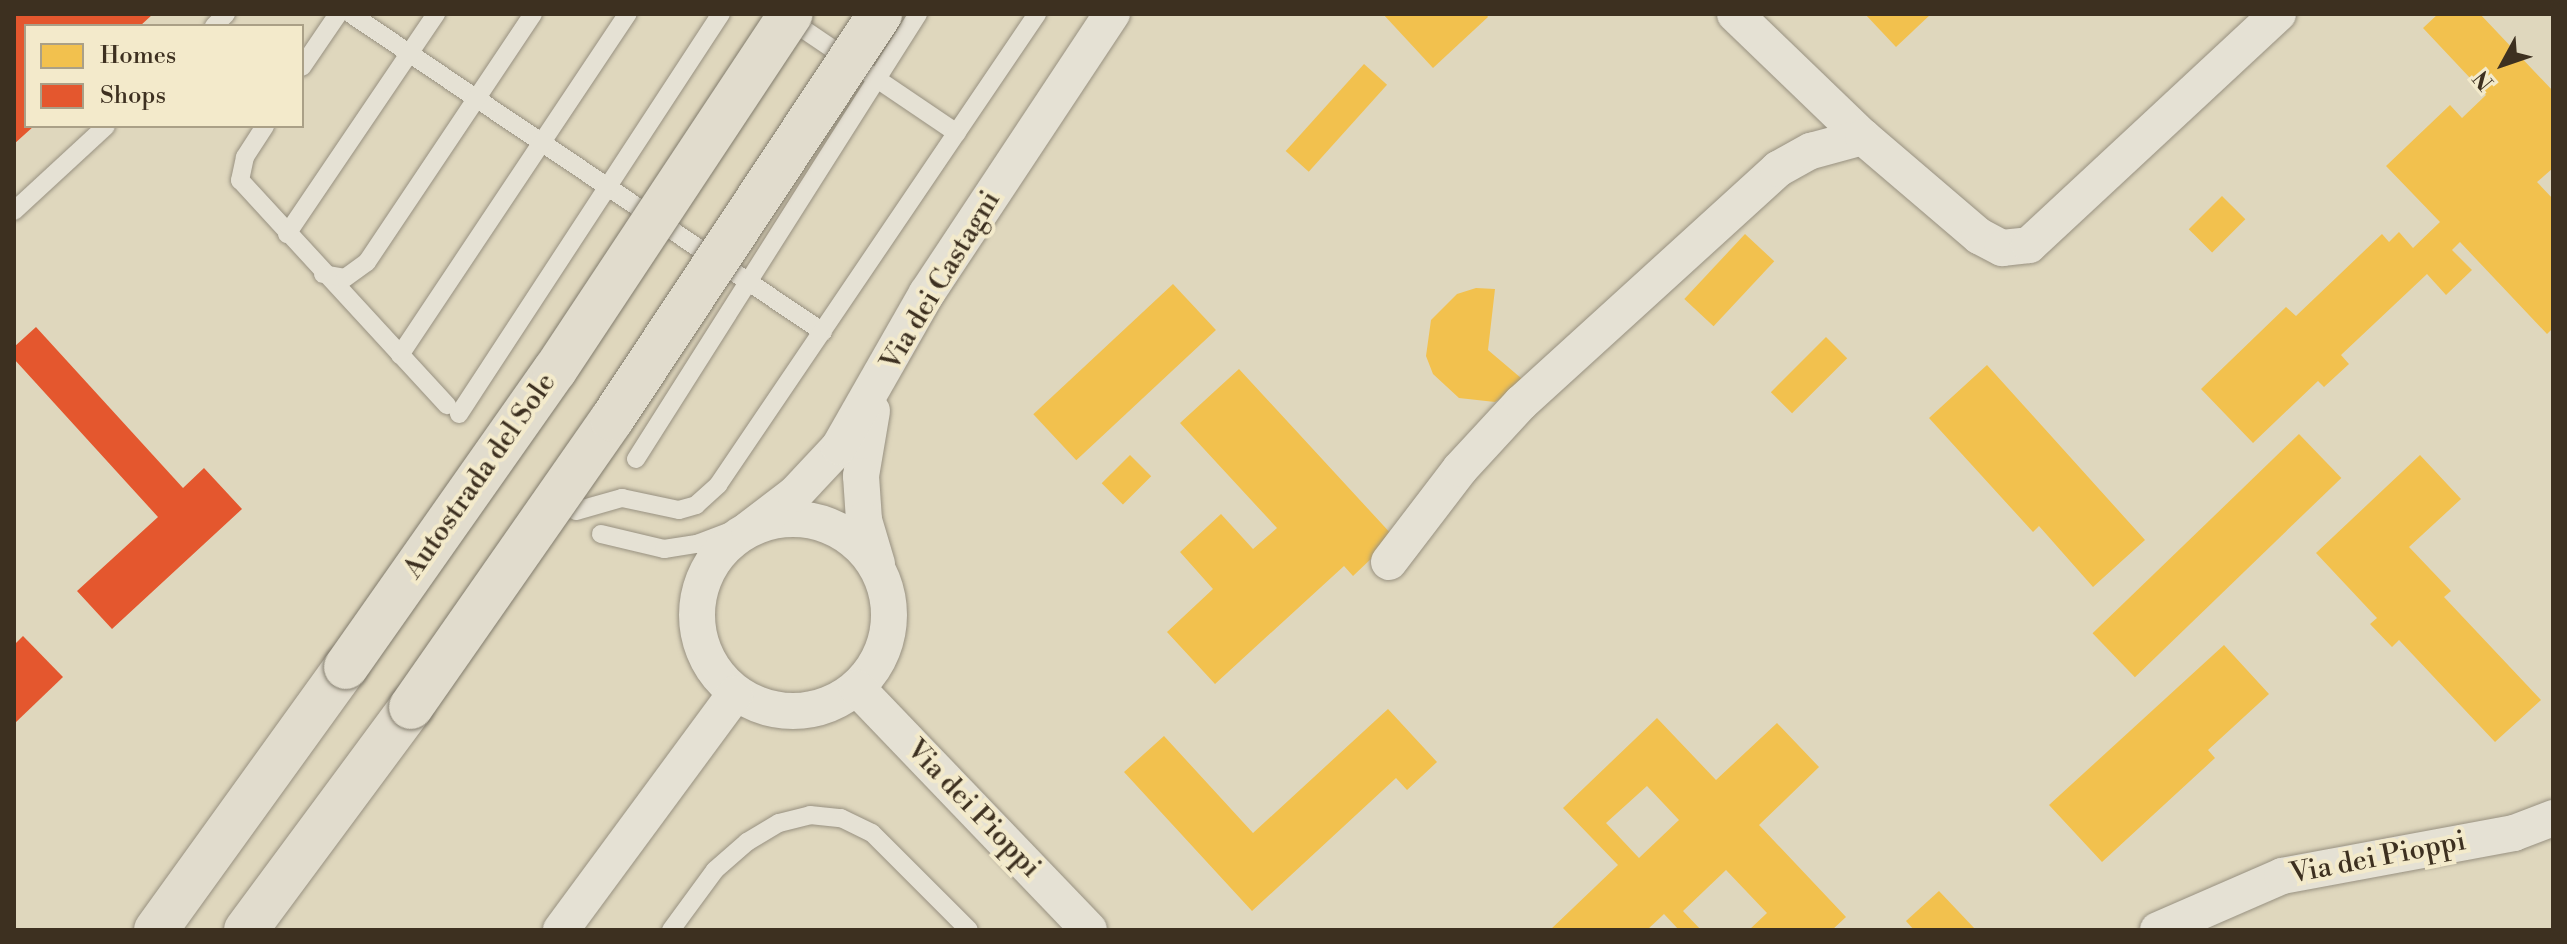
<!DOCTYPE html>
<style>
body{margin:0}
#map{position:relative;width:2567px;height:944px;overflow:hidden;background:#dfd7bd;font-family:"Libre Bodoni",serif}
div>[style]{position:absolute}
.homes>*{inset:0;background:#f2c14e;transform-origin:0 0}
.shops>*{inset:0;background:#e4572e}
.roads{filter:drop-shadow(0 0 2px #989181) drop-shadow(0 0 2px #989181)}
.lane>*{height:18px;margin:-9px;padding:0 9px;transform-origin:9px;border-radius:9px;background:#e5e1d4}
.street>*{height:36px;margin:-18px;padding:0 18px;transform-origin:18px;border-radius:18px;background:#e5e1d4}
.street>.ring{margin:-18px;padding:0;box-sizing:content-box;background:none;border:36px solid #e5e1d4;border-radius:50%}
.highway>*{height:44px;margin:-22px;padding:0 22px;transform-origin:22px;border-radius:22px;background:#e1dccd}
.bridges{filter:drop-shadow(0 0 2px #817b6c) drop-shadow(0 0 2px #817b6c)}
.highway-bridge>*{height:44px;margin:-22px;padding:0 22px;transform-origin:22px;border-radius:22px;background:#e1dccd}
span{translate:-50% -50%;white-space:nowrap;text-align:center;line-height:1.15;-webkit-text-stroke:8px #f3eacb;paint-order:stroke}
.street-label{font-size:28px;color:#3d3020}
.frame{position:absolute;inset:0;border:16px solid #3d3020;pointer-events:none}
.legend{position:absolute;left:24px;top:24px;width:280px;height:104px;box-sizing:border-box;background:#f3eacb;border:2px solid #aaa087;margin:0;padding:10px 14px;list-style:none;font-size:24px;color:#3d3020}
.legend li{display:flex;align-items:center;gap:16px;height:40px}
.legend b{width:40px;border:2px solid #aaa087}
.north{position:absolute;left:2463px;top:24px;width:80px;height:80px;-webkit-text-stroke:6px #f3eacb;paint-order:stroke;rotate:230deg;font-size:22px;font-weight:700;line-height:32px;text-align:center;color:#3d3020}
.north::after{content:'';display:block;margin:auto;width:28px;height:36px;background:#3d3020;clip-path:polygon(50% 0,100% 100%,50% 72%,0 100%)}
</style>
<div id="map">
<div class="homes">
<div style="clip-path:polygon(1383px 14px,1486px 14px,1488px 17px,1433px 68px)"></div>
<div style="clip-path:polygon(1865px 14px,1931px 14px,1896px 47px)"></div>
<div style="clip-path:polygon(2438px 14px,2480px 14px,2553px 91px,2553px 168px,2537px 182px,2553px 199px,2553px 328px,2547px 334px,2460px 242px,2452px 250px,2472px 270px,2446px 295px,2427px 274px,2341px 355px,2349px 364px,2324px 387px,2318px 381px,2253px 443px,2201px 389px,2286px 307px,2296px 316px,2382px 234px,2389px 242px,2399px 232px,2413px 248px,2440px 222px,2386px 166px,2450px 105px,2462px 118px,2486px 95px,2423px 28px)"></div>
<div style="left:1364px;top:64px;width:31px;height:117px;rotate:42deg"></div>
<div style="left:2222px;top:196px;width:33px;height:47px;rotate:45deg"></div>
<div style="left:1745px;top:234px;width:40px;height:89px;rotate:43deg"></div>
<div style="left:1173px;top:284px;width:63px;height:191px;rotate:47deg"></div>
<div style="clip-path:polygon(1476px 288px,1495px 289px,1488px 350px,1527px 383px,1495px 402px,1459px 398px,1433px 374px,1426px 356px,1431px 320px,1457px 294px)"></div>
<div style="left:1826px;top:337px;width:30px;height:78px;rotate:45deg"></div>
<div style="clip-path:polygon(1987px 365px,2145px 540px,2093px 587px,2039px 526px,2033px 532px,1929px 418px)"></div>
<div style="clip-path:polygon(1239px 369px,1394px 537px,1353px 576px,1344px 566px,1215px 684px,1167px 632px,1213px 589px,1180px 552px,1221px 514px,1253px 549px,1277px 528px,1180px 423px)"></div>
<div style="left:2299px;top:434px;width:61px;height:287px;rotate:46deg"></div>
<div style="left:1130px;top:455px;width:30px;height:40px;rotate:45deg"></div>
<div style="clip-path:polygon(2420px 455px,2461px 499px,2409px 547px,2451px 591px,2444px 597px,2541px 700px,2495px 742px,2399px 640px,2392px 647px,2370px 624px,2377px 618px,2316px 553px)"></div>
<div style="clip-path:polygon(2224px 645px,2269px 694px,2208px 750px,2215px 758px,2102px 862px,2049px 805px)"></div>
<div style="clip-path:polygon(1388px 709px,1437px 762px,1407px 790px,1396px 778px,1252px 911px,1124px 772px,1164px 736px,1253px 833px)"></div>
<div style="clip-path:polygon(evenodd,1657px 718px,1716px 780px,1777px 723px,1819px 767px,1759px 825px,1846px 917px,1832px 930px,1749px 930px,1767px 913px,1726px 870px,1683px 911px,1701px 930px,1679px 930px,1664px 914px,1647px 930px,1550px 930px,1618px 865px,1563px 808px,1657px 718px,1647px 786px,1679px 820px,1639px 858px,1606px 823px,1647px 786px)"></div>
<div style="clip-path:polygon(1939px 891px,1976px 930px,1914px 930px,1906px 921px)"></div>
</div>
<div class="shops">
<div style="clip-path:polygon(14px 14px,153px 14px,140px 26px,26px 26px,26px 126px,34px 126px,14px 144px)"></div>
<div style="clip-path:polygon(36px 327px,183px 488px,204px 468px,242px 509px,112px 629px,77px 591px,158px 517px,14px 359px,14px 347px)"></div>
<div style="clip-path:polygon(23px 636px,63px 677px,14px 724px,14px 645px)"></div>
</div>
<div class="roads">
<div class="lane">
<div style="left:351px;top:14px;width:569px;rotate:33.97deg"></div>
<div style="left:787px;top:18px;width:205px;rotate:34.1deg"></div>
<div style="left:214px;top:26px;width:17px;rotate:-45deg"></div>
<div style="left:302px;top:67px;width:64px;rotate:-55.8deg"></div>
<div style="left:265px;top:126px;width:37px;rotate:123deg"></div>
<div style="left:245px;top:157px;width:24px;rotate:102deg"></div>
<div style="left:240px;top:180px;width:306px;rotate:47.4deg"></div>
<div style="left:14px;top:211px;width:125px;rotate:-42.7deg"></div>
<div style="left:287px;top:234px;width:266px;rotate:-55.9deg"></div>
<div style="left:323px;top:274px;width:22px;rotate:10deg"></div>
<div style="left:345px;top:278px;width:27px;rotate:-36deg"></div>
<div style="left:367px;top:262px;width:298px;rotate:-56.2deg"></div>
<div style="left:400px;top:355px;width:410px;rotate:-56.3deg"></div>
<div style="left:459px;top:414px;width:478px;rotate:-56.8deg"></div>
<div style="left:636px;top:459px;width:527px;rotate:-57.64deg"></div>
<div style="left:576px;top:511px;width:48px;rotate:-15.8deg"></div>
<div style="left:622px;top:498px;width:58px;rotate:11.9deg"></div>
<div style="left:679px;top:510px;width:18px;rotate:-16deg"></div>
<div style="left:696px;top:505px;width:30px;rotate:-42deg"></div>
<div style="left:718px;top:485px;width:569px;rotate:-55.89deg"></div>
<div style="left:601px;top:534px;width:65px;rotate:13.4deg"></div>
<div style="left:664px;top:549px;width:33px;rotate:-9deg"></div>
<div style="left:697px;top:544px;width:59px;rotate:-20.9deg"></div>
<div style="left:671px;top:930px;width:74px;rotate:-53.7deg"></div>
<div style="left:715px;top:870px;width:43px;rotate:-41.2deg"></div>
<div style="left:747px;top:842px;width:37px;rotate:-31deg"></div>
<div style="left:779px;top:823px;width:32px;rotate:-14deg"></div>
<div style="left:810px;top:815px;width:31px;rotate:6deg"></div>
<div style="left:841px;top:818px;width:34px;rotate:26deg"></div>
<div style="left:872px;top:833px;width:137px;rotate:45deg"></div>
</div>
<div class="street">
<div style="left:1735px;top:14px;width:178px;rotate:43.9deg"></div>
<div style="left:872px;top:411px;width:66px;rotate:99.6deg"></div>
<div style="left:861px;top:476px;width:44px;rotate:86.1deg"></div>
<div style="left:864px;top:520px;width:46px;rotate:73.5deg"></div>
<div class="ring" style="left:697px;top:519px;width:156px;height:156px"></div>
<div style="left:749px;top:529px;width:58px;rotate:-37.3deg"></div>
<div style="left:795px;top:494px;width:64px;rotate:-46.9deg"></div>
<div style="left:839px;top:447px;width:177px;rotate:-60.3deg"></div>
<div style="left:927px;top:293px;width:335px;rotate:-56.5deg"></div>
<div style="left:1389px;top:562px;width:117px;rotate:-52.6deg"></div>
<div style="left:1460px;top:469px;width:90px;rotate:-47.3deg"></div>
<div style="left:1521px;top:403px;width:348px;rotate:-42.3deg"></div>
<div style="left:1778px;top:169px;width:38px;rotate:-29deg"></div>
<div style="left:1811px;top:151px;width:54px;rotate:-15.1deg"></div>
<div style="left:1863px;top:137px;width:153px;rotate:40.5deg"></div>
<div style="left:1979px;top:236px;width:26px;rotate:28deg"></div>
<div style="left:2002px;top:248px;width:27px;rotate:-6deg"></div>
<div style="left:2029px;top:245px;width:340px;rotate:-42.9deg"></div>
<div style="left:857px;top:688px;width:335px;rotate:46.2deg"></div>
<div style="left:561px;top:930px;width:293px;rotate:-53.6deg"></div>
<div style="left:2158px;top:930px;width:135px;rotate:-23.5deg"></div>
<div style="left:2282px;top:876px;width:236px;rotate:-10.5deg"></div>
<div style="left:2514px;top:833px;width:42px;rotate:-21deg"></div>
</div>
<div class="highway">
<div style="left:156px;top:930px;width:324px;rotate:-54.2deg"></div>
<div style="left:246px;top:930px;width:277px;rotate:-53.5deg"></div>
</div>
</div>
<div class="bridges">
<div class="highway-bridge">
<div style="left:346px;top:667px;width:363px;rotate:-54.9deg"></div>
<div style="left:555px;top:370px;width:427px;rotate:-56.5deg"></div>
<div style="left:411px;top:707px;width:351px;rotate:-55.1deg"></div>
<div style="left:612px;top:419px;width:486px;rotate:-56.5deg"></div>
</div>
</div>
<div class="street-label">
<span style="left:941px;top:281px;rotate:-59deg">Via dei Castagni</span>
<span style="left:480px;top:476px;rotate:-55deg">Autostrada del Sole</span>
<span style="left:973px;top:809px;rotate:46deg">Via dei Pioppi</span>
<span style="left:2378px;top:858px;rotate:-11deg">Via dei Pioppi</span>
</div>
<div class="frame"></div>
<ul class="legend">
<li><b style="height:22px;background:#f2c14e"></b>Homes</li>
<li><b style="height:22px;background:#e4572e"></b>Shops</li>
</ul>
<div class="north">N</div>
</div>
